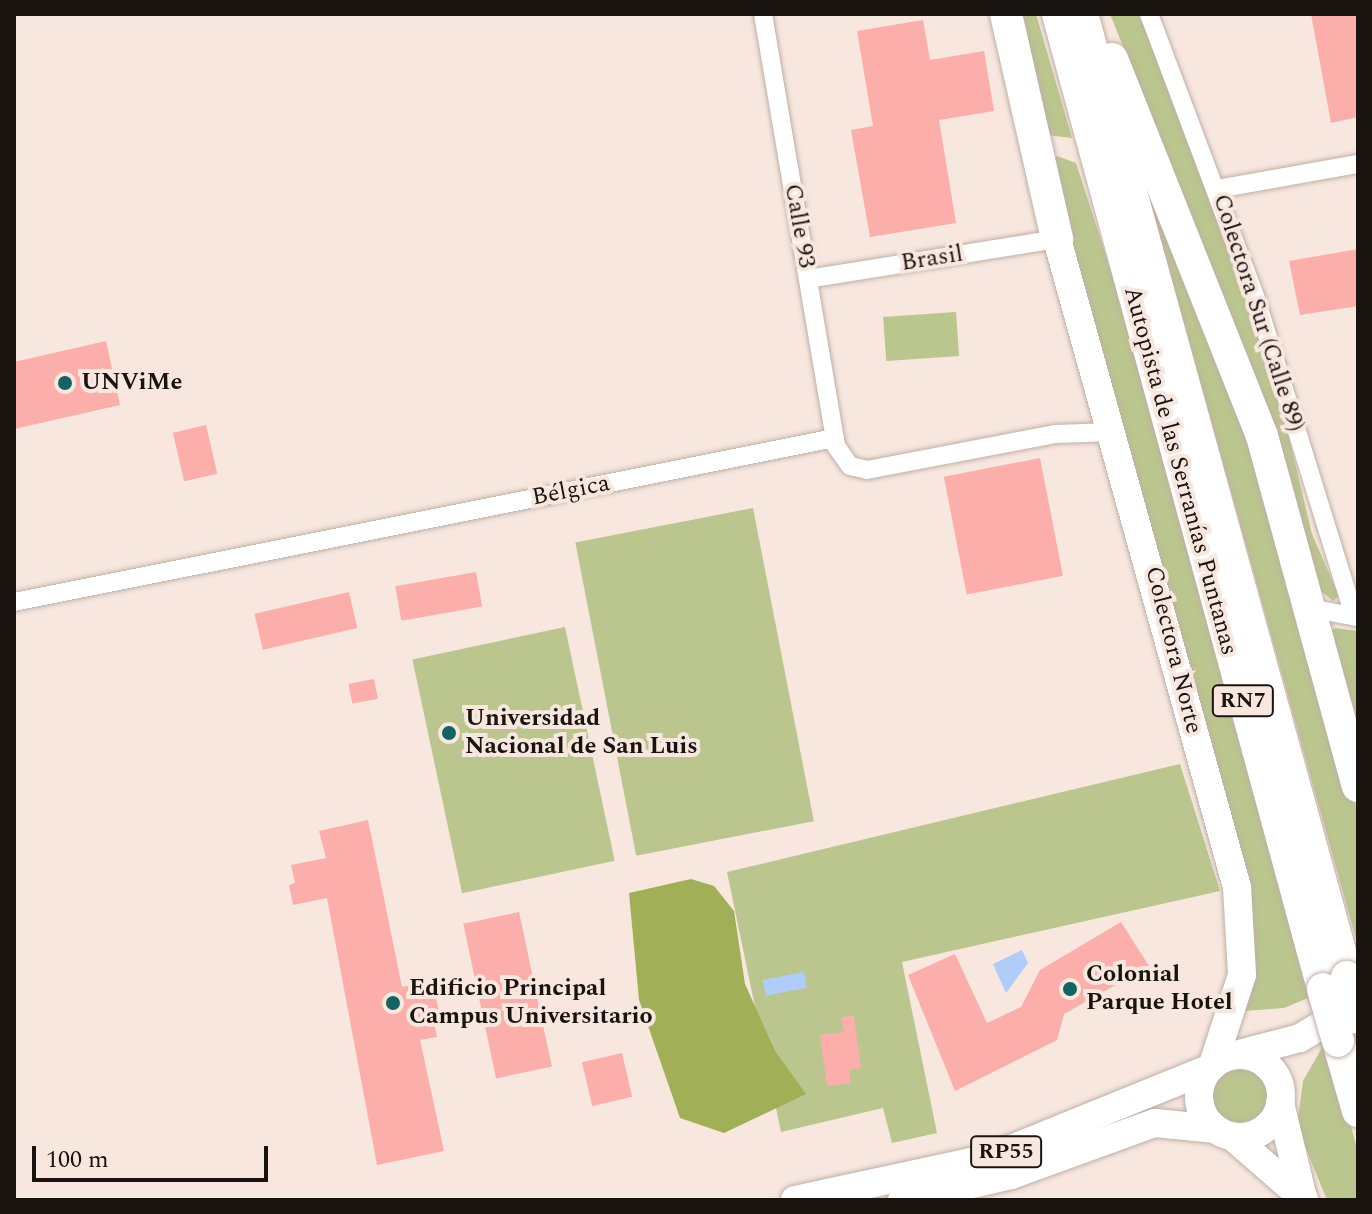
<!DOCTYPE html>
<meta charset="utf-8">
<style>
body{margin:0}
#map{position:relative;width:1372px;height:1214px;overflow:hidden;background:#f7e7de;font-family:Spectral,serif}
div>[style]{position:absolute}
.green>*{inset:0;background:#bbc58e;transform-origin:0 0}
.round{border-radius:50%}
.forest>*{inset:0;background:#a1af57}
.water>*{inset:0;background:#afcdf8;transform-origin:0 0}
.building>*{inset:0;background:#fbaeaa;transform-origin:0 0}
.roads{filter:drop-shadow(0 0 2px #beafa6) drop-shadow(0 0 2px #beafa6)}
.street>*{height:18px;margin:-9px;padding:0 9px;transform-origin:9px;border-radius:9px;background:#fff}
.primary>*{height:28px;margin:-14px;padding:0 14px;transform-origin:14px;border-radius:14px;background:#fff}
.primary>.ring{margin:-14px;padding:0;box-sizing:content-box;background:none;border:28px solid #fff;border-radius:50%}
.highway>*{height:32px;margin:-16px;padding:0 16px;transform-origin:16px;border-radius:16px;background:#fff}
.bridges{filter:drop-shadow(0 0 2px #beafa6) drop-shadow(0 0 2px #beafa6)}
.highway-bridge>*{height:32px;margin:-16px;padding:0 16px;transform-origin:16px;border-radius:16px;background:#fff}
.dots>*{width:22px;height:22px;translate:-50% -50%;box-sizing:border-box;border:4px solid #f7e7de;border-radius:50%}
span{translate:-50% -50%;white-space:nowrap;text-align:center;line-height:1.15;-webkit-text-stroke:8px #f7e7de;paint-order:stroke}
.shield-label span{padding:2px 6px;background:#f7e7de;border:2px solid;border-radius:6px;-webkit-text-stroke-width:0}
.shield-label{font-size:22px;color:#1a1411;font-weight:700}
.street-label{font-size:24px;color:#1a1411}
.poi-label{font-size:24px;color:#1a1411;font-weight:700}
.left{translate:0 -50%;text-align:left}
.frame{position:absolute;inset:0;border:16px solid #1a1411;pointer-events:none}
.scale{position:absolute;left:32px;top:1146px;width:236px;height:36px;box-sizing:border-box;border:4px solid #1a1411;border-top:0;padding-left:10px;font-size:24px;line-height:28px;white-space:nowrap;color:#1a1411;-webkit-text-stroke:6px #f7e7de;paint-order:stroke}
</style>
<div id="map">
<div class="green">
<div style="clip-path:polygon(1015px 14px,1036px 14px,1072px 138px,1046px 135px)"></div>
<div style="clip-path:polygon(1110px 14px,1138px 14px,1198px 147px,1286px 425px,1312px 534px,1339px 596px,1333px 601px,1317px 588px,1259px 387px)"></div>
<div style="clip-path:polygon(1127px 119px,1225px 357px,1326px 690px,1358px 814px,1358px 946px)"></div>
<div style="clip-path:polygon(1057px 156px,1076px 163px,1110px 268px,1313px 996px,1284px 1008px,1243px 1011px,1253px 975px,1253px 928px,1048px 161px)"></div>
<div style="left:956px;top:312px;width:44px;height:73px;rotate:86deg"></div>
<div style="left:753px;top:508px;width:319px;height:181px;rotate:79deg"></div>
<div style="left:565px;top:627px;width:239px;height:156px;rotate:78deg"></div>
<div style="clip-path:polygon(1335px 628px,1358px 631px,1358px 742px,1330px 632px)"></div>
<div style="clip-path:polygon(1180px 764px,1220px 891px,902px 962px,937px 1133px,892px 1143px,883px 1108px,781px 1132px,727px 872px)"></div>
<div style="clip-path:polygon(1327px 1039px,1358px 1152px,1358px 1200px,1327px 1200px,1297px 1127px,1303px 1081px)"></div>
<div class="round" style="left:1206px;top:1063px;width:66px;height:66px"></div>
</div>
<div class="forest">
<div style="clip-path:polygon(691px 879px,714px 886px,734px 911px,745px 984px,775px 1051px,806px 1094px,724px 1133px,680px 1118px,639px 1000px,629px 893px)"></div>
</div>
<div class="water">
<div style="clip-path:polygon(1022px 950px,1028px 963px,1006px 993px,993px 964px)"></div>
<div style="left:804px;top:972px;width:16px;height:42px;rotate:79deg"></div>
</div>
<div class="building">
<div style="clip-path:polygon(1311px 14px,1358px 14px,1358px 117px,1331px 123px)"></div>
<div style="clip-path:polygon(923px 20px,930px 60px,984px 51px,994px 111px,939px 120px,956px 223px,870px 237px,851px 130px,873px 126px,857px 31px)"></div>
<div style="clip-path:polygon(1358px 249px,1358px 306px,1300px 315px,1289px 261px)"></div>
<div style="clip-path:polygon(106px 341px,120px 405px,14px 429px,14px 362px)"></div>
<div style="left:206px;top:425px;width:50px;height:34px;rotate:77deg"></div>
<div style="left:1040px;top:458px;width:120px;height:98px;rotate:79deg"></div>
<div style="left:476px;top:572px;width:35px;height:82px;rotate:80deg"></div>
<div style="left:349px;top:592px;width:37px;height:97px;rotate:77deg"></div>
<div style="left:374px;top:679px;width:20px;height:26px;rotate:79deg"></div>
<div style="clip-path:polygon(368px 820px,402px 987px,432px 981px,441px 1020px,434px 1022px,437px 1037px,420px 1040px,444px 1151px,377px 1165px,327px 898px,293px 905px,289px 885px,295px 883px,291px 865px,326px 858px,319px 831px)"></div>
<div style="left:519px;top:912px;width:158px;height:57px;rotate:78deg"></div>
<div style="clip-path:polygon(1121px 922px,1149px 966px,1064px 1014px,1057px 1040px,955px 1091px,908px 975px,955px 954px,987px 1023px,1021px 1007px,1040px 970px)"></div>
<div style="clip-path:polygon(854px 1016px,861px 1068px,849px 1070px,851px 1083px,827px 1086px,820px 1035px,844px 1032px,841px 1017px)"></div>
<div style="left:622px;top:1053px;width:45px;height:41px;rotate:77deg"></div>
</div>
<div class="roads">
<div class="street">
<div style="left:763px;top:14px;width:438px;rotate:80.4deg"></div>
<div style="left:836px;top:446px;width:24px;rotate:55deg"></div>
<div style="left:850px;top:466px;width:17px;rotate:13deg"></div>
<div style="left:867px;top:470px;width:191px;rotate:-10.8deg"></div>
<div style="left:1055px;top:434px;width:58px;rotate:-2deg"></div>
<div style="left:1149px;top:14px;width:308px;rotate:69.4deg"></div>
<div style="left:1257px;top:302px;width:329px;rotate:72.8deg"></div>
<div style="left:1217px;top:189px;width:143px;rotate:-10.1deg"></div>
<div style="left:808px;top:279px;width:252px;rotate:-9.1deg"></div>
<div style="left:14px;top:602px;width:837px;rotate:-11.3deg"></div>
<div style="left:1309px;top:608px;width:50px;rotate:10.4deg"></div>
</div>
<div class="primary">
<div style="left:1057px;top:239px;width:673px;rotate:74.48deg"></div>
<div style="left:1237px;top:887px;width:88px;rotate:86.7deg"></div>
<div style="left:1242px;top:975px;width:94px;rotate:108deg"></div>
<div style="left:1239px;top:1054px;width:63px;rotate:-14.7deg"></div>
<div style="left:1300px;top:1038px;width:58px;rotate:-31deg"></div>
<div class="ring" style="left:1199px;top:1055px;width:54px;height:54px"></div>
<div style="left:1280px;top:1103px;width:98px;rotate:76.4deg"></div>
<div style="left:1233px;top:1137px;width:94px;rotate:41.1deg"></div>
<div style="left:795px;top:1200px;width:198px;rotate:-12.2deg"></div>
<div style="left:989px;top:1158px;width:234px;rotate:-22.1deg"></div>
<div style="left:902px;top:1200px;width:112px;rotate:-12.9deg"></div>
<div style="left:1011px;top:1175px;width:153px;rotate:-19.9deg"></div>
<div style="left:1155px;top:1123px;width:61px;rotate:5.6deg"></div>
</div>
<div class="highway">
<div style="left:1006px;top:14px;width:231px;rotate:77.2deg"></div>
<div style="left:1058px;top:14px;width:1010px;rotate:74.79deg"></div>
<div style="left:1082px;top:14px;width:999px;rotate:74.61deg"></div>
<div style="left:1112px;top:59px;width:406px;rotate:68.3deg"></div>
<div style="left:1262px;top:436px;width:363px;rotate:74.7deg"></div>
<div style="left:1338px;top:1041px;width:73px;rotate:74.1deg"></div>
</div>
</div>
<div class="bridges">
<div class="highway-bridge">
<div style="left:1347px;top:977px;width:42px;rotate:75deg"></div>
<div style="left:1323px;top:989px;width:54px;rotate:73.9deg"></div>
</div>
</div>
<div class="dots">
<div style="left:65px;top:383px;background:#126362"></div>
<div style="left:449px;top:733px;background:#126362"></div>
<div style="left:1070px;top:989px;background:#126362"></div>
<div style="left:393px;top:1003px;background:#126362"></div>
</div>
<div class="shield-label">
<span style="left:1243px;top:701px">RN7</span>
<span style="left:1006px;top:1152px">RP55</span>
</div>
<div class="street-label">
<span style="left:799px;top:226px;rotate:80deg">Calle 93</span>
<span style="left:932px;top:259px;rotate:-9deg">Brasil</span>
<span style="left:1258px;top:313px;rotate:72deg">Colectora Sur (Calle 89)</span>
<span style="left:1180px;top:471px;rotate:75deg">Autopista de las Serranías Puntanas</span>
<span style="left:571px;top:491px;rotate:-11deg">Bélgica</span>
<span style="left:1173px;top:650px;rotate:76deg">Colectora Norte</span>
</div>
<div class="poi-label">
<span class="left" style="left:81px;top:383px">UNViMe</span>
<span class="left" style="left:465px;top:733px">Universidad<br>Nacional de San Luis</span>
<span class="left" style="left:1086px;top:989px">Colonial<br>Parque Hotel</span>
<span class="left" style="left:409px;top:1003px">Edificio Principal<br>Campus Universitario</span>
</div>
<div class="frame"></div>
<div class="scale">100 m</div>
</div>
